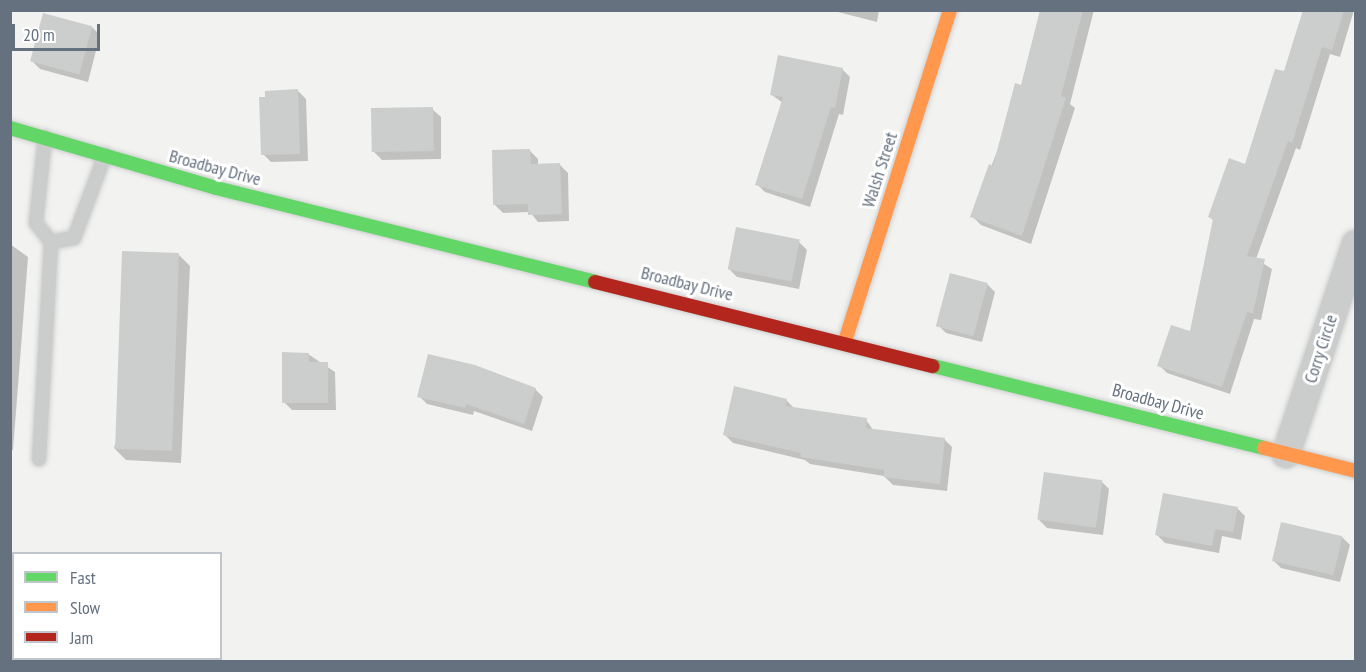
<!DOCTYPE html>
<style>
body{margin:0}
#map{position:relative;width:1366px;height:672px;overflow:hidden;background:#f2f3f1;font-family:"PT Sans Narrow",sans-serif}
div>[style]{position:absolute}
.shadow>*{inset:0;background:#0003;transform-origin:0 0}
.building>*{inset:0;background:#cccdcd;transform-origin:0 0}
.roads{filter:drop-shadow(0 0 2px #cecfcf) drop-shadow(0 0 2px #cecfcf)}
.lane>*{height:14px;margin:-7px;padding:0 7px;transform-origin:7px;border-radius:7px;background:#cbcccc}
.street>*{height:28px;margin:-14px;padding:0 14px;transform-origin:14px;border-radius:14px;background:#cbcccc}
.fast>*{height:14px;margin:-7px;padding:0 7px;transform-origin:7px;border-radius:7px;background:#63d668}
.slow>*{height:14px;margin:-7px;padding:0 7px;transform-origin:7px;border-radius:7px;background:#ff974d}
.jam>*{height:14px;margin:-7px;padding:0 7px;transform-origin:7px;border-radius:7px;background:#b3261e}
span{translate:-50% -50%;white-space:nowrap;text-align:center;line-height:1.15;-webkit-text-stroke:6px #fff;paint-order:stroke}
.street-label{font-size:18px;color:#65717f}
.frame{position:absolute;inset:0;border:12px solid #65717f;pointer-events:none}
.legend{position:absolute;left:12px;top:552px;width:210px;height:108px;box-sizing:border-box;background:#fff;border:2px solid #c1c6cc;margin:0;padding:8px 10px;list-style:none;font-size:18px;color:#65717f}
.legend li{display:flex;align-items:center;gap:12px;height:30px}
.legend b{width:30px;border:2px solid #c1c6cc}
.scale{position:absolute;left:12px;top:24px;width:88px;height:27px;box-sizing:border-box;border:3px solid #65717f;border-top:0;padding-left:8px;font-size:18px;line-height:21px;white-space:nowrap;color:#65717f;-webkit-text-stroke:4px #fff;paint-order:stroke}
</style>
<div id="map">
<div class="shadow">
<div style="clip-path:polygon(830px 10px,879px 10px,877px 22px)"></div>
<div style="clip-path:polygon(1041px 10px,1094px 10px,1070px 104px,1075px 108px,1031px 244px,981px 225px,972px 216px,1022px 87px)"></div>
<div style="clip-path:polygon(1305px 10px,1354px 10px,1340px 57px,1330px 54px,1300px 150px,1296px 148px,1256px 259px,1272px 269px,1261px 320px,1254px 319px,1230px 394px,1167px 373px,1159px 365px,1191px 333px,1214px 221px,1210px 217px,1246px 166px,1285px 73px)"></div>
<div style="clip-path:polygon(92px 27px,100px 35px,88px 82px,40px 69px,32px 61px)"></div>
<div style="clip-path:polygon(842px 69px,850px 77px,843px 115px,839px 114px,810px 207px,765px 192px,757px 184px,783px 103px,772px 95px)"></div>
<div style="clip-path:polygon(298px 91px,306px 99px,308px 161px,271px 162px,263px 154px)"></div>
<div style="clip-path:polygon(432px 109px,441px 117px,441px 159px,382px 160px,374px 152px)"></div>
<div style="clip-path:polygon(530px 151px,538px 159px,538px 166px,560px 165px,568px 173px,569px 221px,538px 222px,530px 212px,503px 213px,495px 205px)"></div>
<div style="clip-path:polygon(799px 242px,807px 250px,799px 289px,737px 277px,729px 269px)"></div>
<div style="clip-path:polygon(10px 244px,28px 257px,13px 450px,10px 450px)"></div>
<div style="clip-path:polygon(179px 255px,190px 266px,181px 463px,126px 460px,114px 448px)"></div>
<div style="clip-path:polygon(987px 284px,995px 292px,982px 342px,946px 333px,938px 325px)"></div>
<div style="clip-path:polygon(308px 354px,335px 372px,336px 410px,292px 410px,284px 402px)"></div>
<div style="clip-path:polygon(535px 389px,543px 397px,532px 431px,474px 411px,473px 415px,427px 404px,419px 396px)"></div>
<div style="clip-path:polygon(786px 400px,795px 409px,866px 420px,874px 431px,944px 439px,952px 447px,947px 491px,893px 485px,884px 476px,810px 464px,805px 460px,733px 443px,725px 435px)"></div>
<div style="clip-path:polygon(1101px 481px,1109px 489px,1103px 535px,1047px 528px,1039px 520px)"></div>
<div style="clip-path:polygon(1237px 508px,1245px 516px,1241px 540px,1222px 536px,1219px 553px,1165px 543px,1157px 535px)"></div>
<div style="clip-path:polygon(1342px 537px,1350px 545px,1340px 582px,1281px 568px,1273px 560px)"></div>
<div style="left:116px;top:658px;width:38px;height:4px"></div>
</div>
<div class="building">
<div style="clip-path:polygon(1040px 10px,1083px 10px,1061px 96px,1066px 98px,1022px 236px,970px 217px,989px 164px,993px 166px,1015px 83px,1021px 85px)"></div>
<div style="clip-path:polygon(1303px 10px,1344px 10px,1332px 50px,1322px 47px,1292px 143px,1288px 141px,1247px 256px,1265px 259px,1253px 313px,1247px 312px,1222px 387px,1157px 366px,1171px 325px,1190px 331px,1213px 219px,1208px 217px,1229px 158px,1245px 164px,1275px 69px,1284px 71px)"></div>
<div style="left:43px;top:13px;width:51px;height:50px;rotate:15deg"></div>
<div style="clip-path:polygon(778px 55px,843px 68px,835px 108px,831px 107px,802px 199px,755px 185px,783px 97px,770px 95px)"></div>
<div style="clip-path:polygon(298px 89px,300px 154px,261px 155px,259px 97px,265px 97px,265px 91px)"></div>
<div style="left:433px;top:107px;width:44px;height:62px;rotate:89deg"></div>
<div style="clip-path:polygon(530px 149px,531px 164px,560px 163px,562px 214px,528px 215px,528px 204px,493px 205px,492px 150px)"></div>
<div style="left:736px;top:227px;width:65px;height:43px;rotate:11deg"></div>
<div style="left:122px;top:251px;width:57px;height:198px;rotate:2deg"></div>
<div style="left:950px;top:273px;width:39px;height:55px;rotate:15deg"></div>
<div style="clip-path:polygon(282px 352px,309px 353px,309px 362px,328px 362px,328px 403px,282px 403px)"></div>
<div style="clip-path:polygon(428px 354px,475px 365px,536px 388px,524px 424px,466px 404px,465px 408px,417px 397px)"></div>
<div style="clip-path:polygon(734px 386px,787px 399px,786px 406px,867px 418px,866px 428px,945px 438px,940px 484px,884px 477px,884px 470px,800px 457px,801px 453px,723px 435px)"></div>
<div style="left:1044px;top:472px;width:59px;height:48px;rotate:8deg"></div>
<div style="clip-path:polygon(1163px 493px,1238px 507px,1233px 532px,1215px 529px,1212px 546px,1155px 535px)"></div>
<div style="left:1281px;top:522px;width:63px;height:40px;rotate:13deg"></div>
</div>
<div class="roads">
<div class="lane">
<div style="left:45px;top:137px;width:86px;rotate:96deg"></div>
<div style="left:36px;top:223px;width:24px;rotate:52deg"></div>
<div style="left:51px;top:242px;width:23px;rotate:-10deg"></div>
<div style="left:74px;top:238px;width:89px;rotate:-69.5deg"></div>
<div style="left:39px;top:459px;width:217px;rotate:-86.8deg"></div>
</div>
<div class="street">
<div style="left:1286px;top:454px;width:221px;rotate:-71.6deg"></div>
</div>
<div class="fast">
<div style="left:10px;top:128px;width:215px;rotate:16.2deg"></div>
<div style="left:216px;top:188px;width:390px;rotate:13.9deg"></div>
<div style="left:933px;top:366px;width:341px;rotate:13.9deg"></div>
</div>
<div class="slow">
<div style="left:845px;top:341px;width:347px;rotate:-72.4deg"></div>
<div style="left:1264px;top:448px;width:95px;rotate:14deg"></div>
</div>
<div class="jam">
<div style="left:595px;top:282px;width:348px;rotate:14deg"></div>
</div>
</div>
<div class="street-label">
<span style="left:215px;top:168px;rotate:15deg">Broadbay Drive</span>
<span style="left:880px;top:170px;rotate:-72deg">Walsh Street</span>
<span style="left:687px;top:284px;rotate:14deg">Broadbay Drive</span>
<span style="left:1321px;top:349px;rotate:-72deg">Corry Circle</span>
<span style="left:1158px;top:402px;rotate:15deg">Broadbay Drive</span>
</div>
<div class="frame"></div>
<ul class="legend">
<li><b style="height:8px;background:#63d668"></b>Fast</li>
<li><b style="height:8px;background:#ff974d"></b>Slow</li>
<li><b style="height:8px;background:#b3261e"></b>Jam</li>
</ul>
<div class="scale">20 m</div>
</div>
